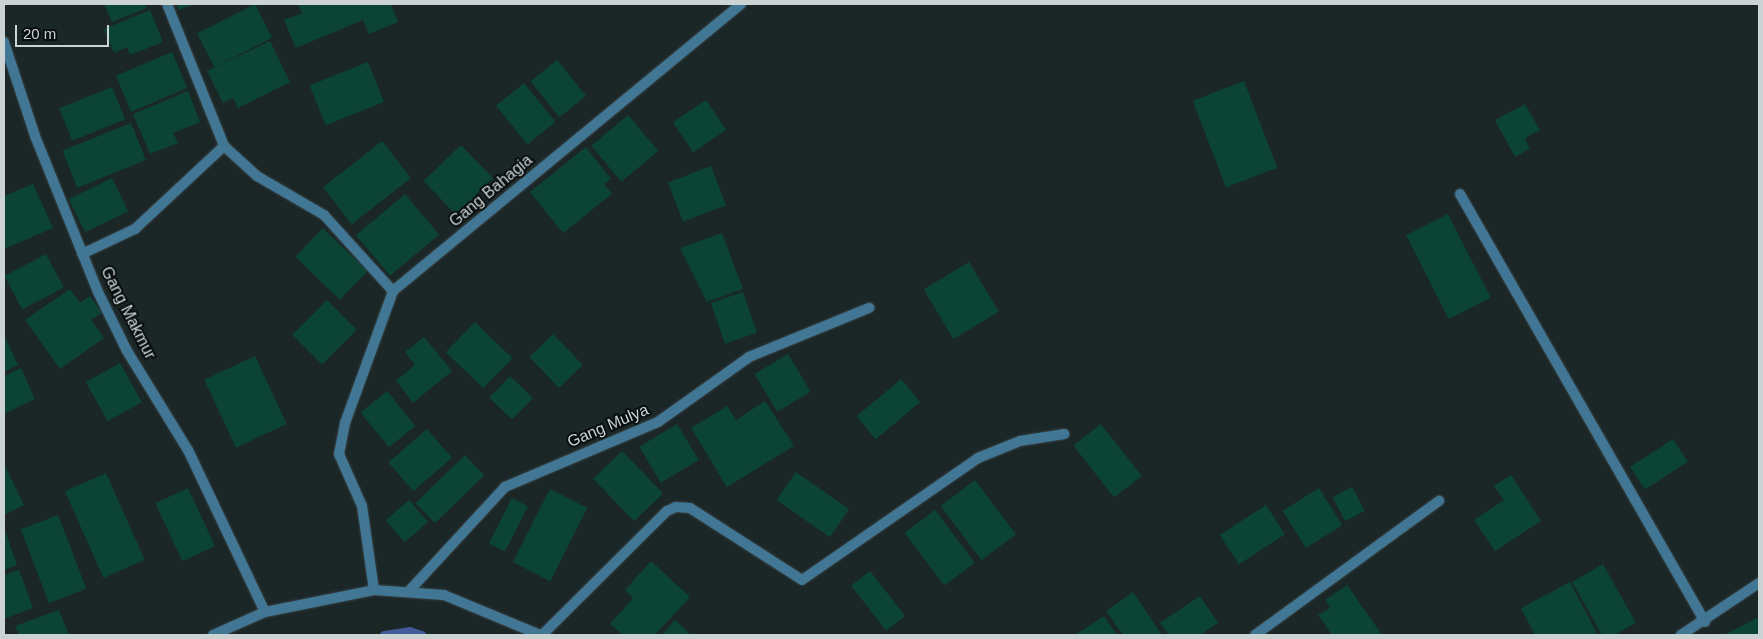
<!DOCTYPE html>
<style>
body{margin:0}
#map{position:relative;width:1763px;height:639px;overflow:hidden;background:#1b2627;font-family:Arial,sans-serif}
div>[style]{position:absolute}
.stream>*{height:9px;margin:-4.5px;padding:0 4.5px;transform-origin:4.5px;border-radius:4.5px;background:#425b99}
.building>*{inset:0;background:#0b4435;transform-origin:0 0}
.roads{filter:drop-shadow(0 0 1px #374243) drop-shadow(0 0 1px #374243)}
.service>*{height:10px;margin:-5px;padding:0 5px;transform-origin:5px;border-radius:5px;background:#417795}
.minor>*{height:10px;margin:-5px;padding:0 5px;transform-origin:5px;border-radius:5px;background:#417795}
span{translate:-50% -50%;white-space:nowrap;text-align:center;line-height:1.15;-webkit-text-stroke:4px #090e0f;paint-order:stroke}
.street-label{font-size:16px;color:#cbd3d3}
.frame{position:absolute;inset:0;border:5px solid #cbd3d3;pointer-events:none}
.scale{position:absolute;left:15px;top:25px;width:94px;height:22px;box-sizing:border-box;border:2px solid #cbd3d3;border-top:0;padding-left:6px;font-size:15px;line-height:18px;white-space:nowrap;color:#cbd3d3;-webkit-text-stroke:4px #090e0f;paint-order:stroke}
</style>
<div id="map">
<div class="stream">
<div style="left:384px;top:635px;width:25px;rotate:-9deg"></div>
<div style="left:409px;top:631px;width:13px;rotate:18deg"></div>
</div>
<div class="building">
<div style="clip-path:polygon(104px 4px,145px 4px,147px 8px,112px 22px)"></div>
<div style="clip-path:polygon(176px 4px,194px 4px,179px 10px)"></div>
<div style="left:255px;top:4px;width:38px;height:65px;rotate:63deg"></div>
<div style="clip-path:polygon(298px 4px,391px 4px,398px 22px,369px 34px,363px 20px,296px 48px,284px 20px,302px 13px)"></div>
<div style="clip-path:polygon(150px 10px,163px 42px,130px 55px,127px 47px,114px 53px,104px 29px)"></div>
<div style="clip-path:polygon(270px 41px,290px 82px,238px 108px,233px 98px,223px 103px,207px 71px)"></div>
<div style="left:172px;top:52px;width:39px;height:61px;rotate:67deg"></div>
<div style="left:557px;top:60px;width:46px;height:34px;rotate:51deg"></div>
<div style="left:368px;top:62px;width:43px;height:63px;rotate:68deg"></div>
<div style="left:1244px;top:81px;width:93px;height:55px;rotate:69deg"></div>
<div style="left:524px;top:83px;width:50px;height:36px;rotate:51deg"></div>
<div style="left:112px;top:87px;width:35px;height:57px;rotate:68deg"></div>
<div style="clip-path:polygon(188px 91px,200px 122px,173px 133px,178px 143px,150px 154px,133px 114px)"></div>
<div style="left:706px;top:100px;width:36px;height:40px;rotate:56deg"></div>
<div style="clip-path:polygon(1525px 104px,1540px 130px,1525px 138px,1530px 148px,1515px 157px,1495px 120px)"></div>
<div style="left:628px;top:115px;width:47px;height:48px;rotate:50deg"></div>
<div style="left:131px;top:123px;width:40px;height:74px;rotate:68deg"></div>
<div style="left:382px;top:141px;width:47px;height:75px;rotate:52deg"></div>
<div style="left:461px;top:145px;width:46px;height:52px;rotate:46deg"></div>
<div style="clip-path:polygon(586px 147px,611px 179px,604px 184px,612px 194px,563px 233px,530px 192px)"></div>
<div style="left:711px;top:166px;width:42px;height:46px;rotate:69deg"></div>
<div style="left:112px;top:178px;width:37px;height:48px;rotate:64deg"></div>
<div style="clip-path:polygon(33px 184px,53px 228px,4px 249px,4px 196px)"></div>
<div style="left:405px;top:194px;width:53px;height:64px;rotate:50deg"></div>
<div style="left:1448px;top:214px;width:94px;height:47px;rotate:63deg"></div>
<div style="left:323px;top:228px;width:62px;height:40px;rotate:44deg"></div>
<div style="clip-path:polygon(722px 233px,743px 289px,707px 302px,680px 248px)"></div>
<div style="left:46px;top:254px;width:38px;height:47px;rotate:62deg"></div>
<div style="left:969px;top:262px;width:58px;height:53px;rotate:59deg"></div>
<div style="clip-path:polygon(70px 289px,80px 303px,90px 296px,102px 313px,91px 320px,104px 338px,60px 369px,25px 320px)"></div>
<div style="left:743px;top:292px;width:43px;height:34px;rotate:71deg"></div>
<div style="left:327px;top:300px;width:42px;height:49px;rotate:45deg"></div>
<div style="left:475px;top:322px;width:52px;height:42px;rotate:44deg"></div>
<div style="left:553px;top:334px;width:43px;height:33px;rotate:46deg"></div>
<div style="clip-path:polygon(4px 335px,18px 365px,4px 372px)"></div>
<div style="clip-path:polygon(424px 337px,452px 371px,413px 403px,396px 381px,415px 365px,405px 352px)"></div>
<div style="left:788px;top:354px;width:44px;height:39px;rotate:59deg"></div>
<div style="left:255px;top:356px;width:75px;height:56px;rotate:65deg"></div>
<div style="left:120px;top:363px;width:45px;height:39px;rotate:61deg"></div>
<div style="clip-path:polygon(21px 368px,35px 399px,4px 414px,4px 376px)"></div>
<div style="left:510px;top:376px;width:32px;height:30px;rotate:44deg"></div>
<div style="left:901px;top:379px;width:30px;height:58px;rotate:50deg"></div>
<div style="left:387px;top:391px;width:45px;height:34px;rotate:51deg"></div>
<div style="clip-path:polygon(765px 401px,794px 446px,727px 487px,691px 428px,727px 406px,736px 420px)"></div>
<div style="left:677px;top:424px;width:42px;height:44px;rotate:59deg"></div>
<div style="left:1101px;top:424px;width:66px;height:35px;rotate:52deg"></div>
<div style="left:427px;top:429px;width:38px;height:51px;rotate:49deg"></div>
<div style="left:1673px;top:439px;width:27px;height:51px;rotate:57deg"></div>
<div style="left:622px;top:451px;width:59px;height:40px;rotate:46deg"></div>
<div style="left:465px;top:455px;width:28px;height:69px;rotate:46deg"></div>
<div style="clip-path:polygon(4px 464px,24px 505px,4px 515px)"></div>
<div style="left:796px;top:472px;width:65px;height:34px;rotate:35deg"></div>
<div style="left:106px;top:473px;width:95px;height:45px;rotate:66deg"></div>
<div style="clip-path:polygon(1511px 475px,1541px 521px,1495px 551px,1474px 520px,1504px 500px,1494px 486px)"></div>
<div style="left:975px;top:480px;width:68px;height:43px;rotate:53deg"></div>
<div style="left:1352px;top:487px;width:27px;height:22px;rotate:62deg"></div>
<div style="left:188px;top:488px;width:64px;height:36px;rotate:65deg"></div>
<div style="left:1319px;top:488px;width:44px;height:43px;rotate:58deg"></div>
<div style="left:550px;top:489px;width:42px;height:82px;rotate:27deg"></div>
<div style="left:512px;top:498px;width:18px;height:51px;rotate:27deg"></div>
<div style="left:409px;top:500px;width:29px;height:31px;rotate:49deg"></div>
<div style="left:1266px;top:505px;width:35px;height:55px;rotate:57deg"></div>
<div style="left:935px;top:510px;width:66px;height:38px;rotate:53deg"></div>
<div style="left:58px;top:515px;width:79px;height:40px;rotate:69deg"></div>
<div style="clip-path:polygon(4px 528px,17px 565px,4px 570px)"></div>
<div style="clip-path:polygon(651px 561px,690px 597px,655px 635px,623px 635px,610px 624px,633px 598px,625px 590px)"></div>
<div style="clip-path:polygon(1603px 564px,1636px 623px,1614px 635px,1602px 635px,1572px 582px)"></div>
<div style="clip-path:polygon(19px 570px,33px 608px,4px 619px,4px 575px)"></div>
<div style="left:870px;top:571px;width:57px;height:24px;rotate:52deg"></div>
<div style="clip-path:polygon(1570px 582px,1598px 635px,1535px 635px,1521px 608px)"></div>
<div style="clip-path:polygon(1347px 585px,1382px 635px,1332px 635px,1318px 615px,1330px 608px,1325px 600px)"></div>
<div style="clip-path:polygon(1133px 592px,1162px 635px,1123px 635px,1106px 611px)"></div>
<div style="clip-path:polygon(1200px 596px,1218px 623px,1200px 635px,1169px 635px,1160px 623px)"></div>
<div style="clip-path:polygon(59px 610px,69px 635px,19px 635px,15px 626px)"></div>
<div style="clip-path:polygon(1104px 616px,1117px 635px,1075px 635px)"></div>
<div style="clip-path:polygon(1759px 617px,1759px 635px,1724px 635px)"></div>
<div style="clip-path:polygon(675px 620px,691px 635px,662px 635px)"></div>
</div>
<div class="roads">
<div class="service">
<div style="left:1460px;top:194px;width:493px;rotate:60.2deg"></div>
</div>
<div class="minor">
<div style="left:167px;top:4px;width:153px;rotate:68.1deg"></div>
<div style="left:224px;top:146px;width:45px;rotate:42.3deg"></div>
<div style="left:257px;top:176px;width:78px;rotate:30.2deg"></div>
<div style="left:324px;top:215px;width:103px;rotate:47.8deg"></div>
<div style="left:4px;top:42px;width:99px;rotate:71.7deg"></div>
<div style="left:35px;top:136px;width:168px;rotate:68deg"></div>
<div style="left:98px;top:292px;width:66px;rotate:63.8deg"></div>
<div style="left:127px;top:351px;width:116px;rotate:58.4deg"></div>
<div style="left:188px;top:450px;width:179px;rotate:64.6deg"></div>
<div style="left:82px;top:254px;width:59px;rotate:-25.3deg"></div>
<div style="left:135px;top:229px;width:122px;rotate:-43deg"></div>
<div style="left:374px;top:590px;width:85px;rotate:-98.1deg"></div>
<div style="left:362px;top:506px;width:57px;rotate:-113.9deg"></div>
<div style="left:339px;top:454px;width:32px;rotate:-79deg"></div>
<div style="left:345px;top:423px;width:140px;rotate:-70deg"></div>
<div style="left:393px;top:291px;width:451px;rotate:-39.5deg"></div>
<div style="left:410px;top:590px;width:140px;rotate:-47.3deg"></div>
<div style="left:505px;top:487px;width:166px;rotate:-23deg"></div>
<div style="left:658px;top:422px;width:112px;rotate:-35.5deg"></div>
<div style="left:749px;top:357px;width:130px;rotate:-22.2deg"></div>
<div style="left:213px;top:635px;width:57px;rotate:-23.9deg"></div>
<div style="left:265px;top:612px;width:111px;rotate:-11.4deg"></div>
<div style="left:374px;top:590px;width:70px;rotate:4.1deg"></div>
<div style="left:444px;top:595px;width:104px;rotate:22.6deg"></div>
<div style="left:542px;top:635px;width:176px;rotate:-44.8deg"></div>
<div style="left:667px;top:511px;width:10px;rotate:-24deg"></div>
<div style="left:676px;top:507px;width:14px;rotate:4deg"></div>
<div style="left:690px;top:508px;width:133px;rotate:32.7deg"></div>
<div style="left:802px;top:580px;width:214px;rotate:-34.7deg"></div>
<div style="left:978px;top:458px;width:45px;rotate:-22deg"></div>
<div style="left:1020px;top:441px;width:45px;rotate:-9deg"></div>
<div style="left:1255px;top:635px;width:228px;rotate:-36.1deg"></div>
<div style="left:1681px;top:635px;width:94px;rotate:-33.7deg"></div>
</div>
</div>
<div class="street-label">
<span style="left:491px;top:191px;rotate:-40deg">Gang Bahagia</span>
<span style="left:128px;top:313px;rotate:63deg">Gang Makmur</span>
<span style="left:608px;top:426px;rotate:-23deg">Gang Mulya</span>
</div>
<div class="frame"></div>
<div class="scale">20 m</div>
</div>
